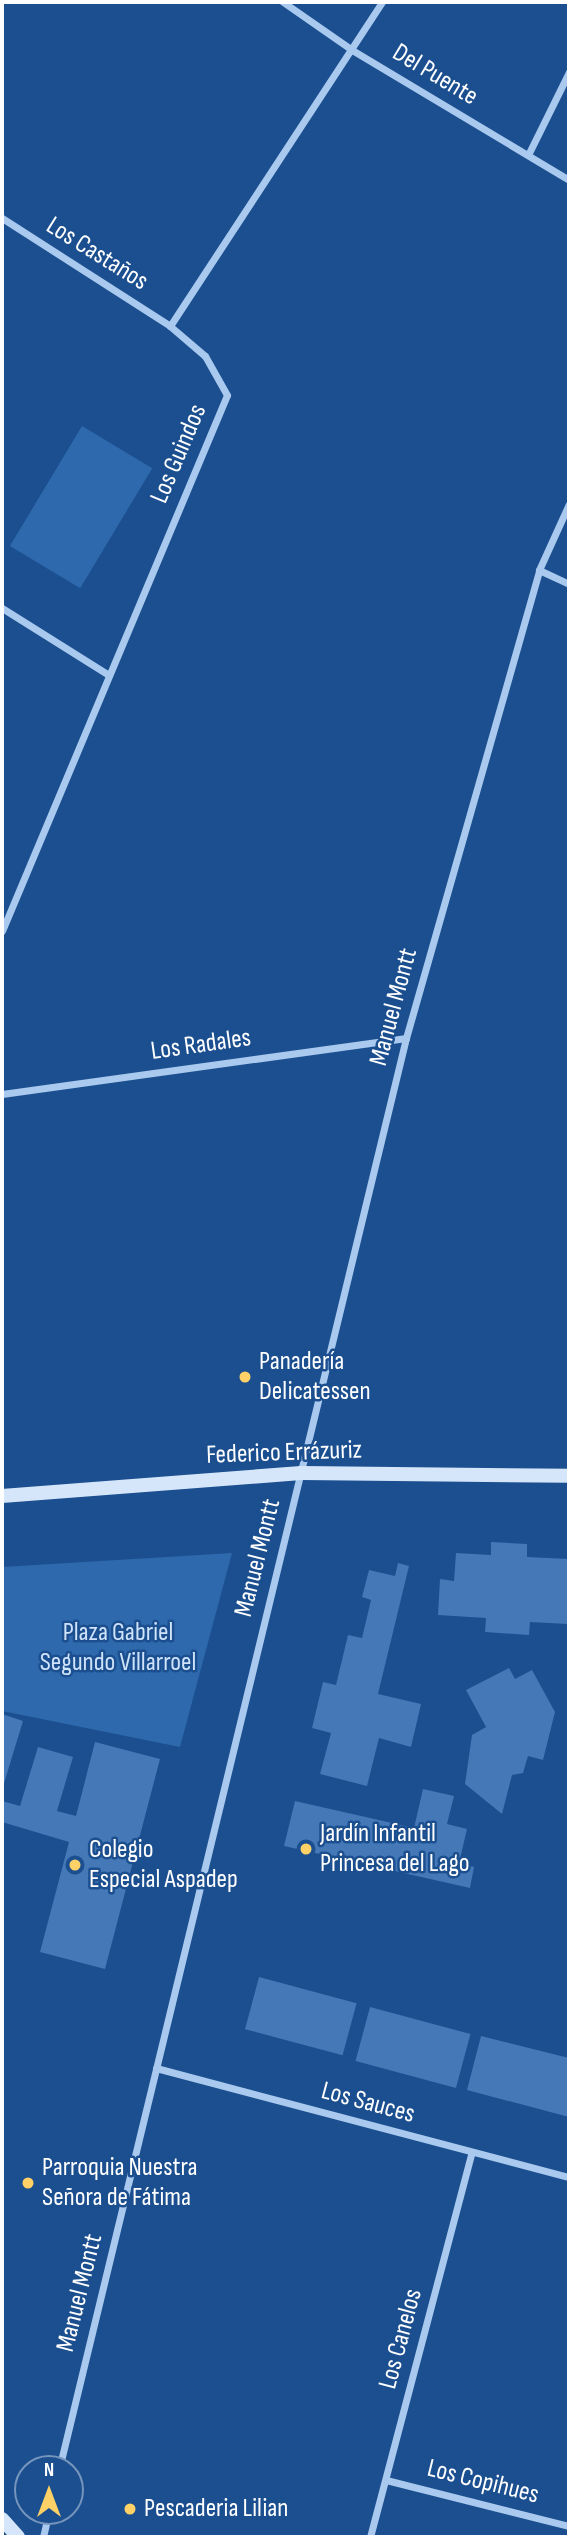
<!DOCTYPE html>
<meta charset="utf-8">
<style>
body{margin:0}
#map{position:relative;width:571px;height:2539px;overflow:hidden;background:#1b4f8f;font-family:"Sofia Sans Condensed",sans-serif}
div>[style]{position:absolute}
.green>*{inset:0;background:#2e69ad;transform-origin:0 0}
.building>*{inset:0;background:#4478b7;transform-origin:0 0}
.street>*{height:7px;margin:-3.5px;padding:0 3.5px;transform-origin:3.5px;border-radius:3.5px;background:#a9c9ee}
.secondary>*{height:14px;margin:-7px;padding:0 7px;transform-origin:7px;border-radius:7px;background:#d6e6fa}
.dots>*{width:19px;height:19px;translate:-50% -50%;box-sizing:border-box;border:4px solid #1b4f8f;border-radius:50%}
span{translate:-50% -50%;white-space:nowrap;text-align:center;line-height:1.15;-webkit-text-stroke:5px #1b4f8f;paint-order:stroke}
.street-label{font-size:26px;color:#fff}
.poi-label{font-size:26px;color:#fff}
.left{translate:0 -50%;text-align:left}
.park-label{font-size:26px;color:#cfe3fa}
.frame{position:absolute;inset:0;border:4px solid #fff;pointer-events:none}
.north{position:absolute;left:14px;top:2455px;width:70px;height:70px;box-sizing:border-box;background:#1b4f8f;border:2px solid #7695bc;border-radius:50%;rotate:0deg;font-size:19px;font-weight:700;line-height:28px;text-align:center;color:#fff}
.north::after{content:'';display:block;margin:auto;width:24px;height:32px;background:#ffd166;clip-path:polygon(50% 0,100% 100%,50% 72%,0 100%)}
</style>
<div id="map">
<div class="green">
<div style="left:82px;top:426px;width:82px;height:140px;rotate:31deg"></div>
<div style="clip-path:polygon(232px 1553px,180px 1747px,2px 1711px,2px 1567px)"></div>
</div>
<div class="building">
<div style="clip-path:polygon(491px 1542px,527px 1544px,527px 1557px,569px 1559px,567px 1624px,530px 1622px,529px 1635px,485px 1632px,486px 1618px,438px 1615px,440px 1579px,454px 1581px,456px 1553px,491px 1555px)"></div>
<div style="clip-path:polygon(398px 1563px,409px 1566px,378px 1694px,421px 1704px,411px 1747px,379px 1738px,367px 1786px,320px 1774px,331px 1733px,312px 1728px,323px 1682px,336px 1685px,348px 1635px,362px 1638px,371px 1600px,362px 1597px,369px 1570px,395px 1576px)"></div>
<div style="clip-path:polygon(509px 1668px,515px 1679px,532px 1670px,555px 1712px,543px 1760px,528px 1756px,523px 1773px,512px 1775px,502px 1814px,465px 1784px,472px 1735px,486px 1727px,466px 1690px)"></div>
<div style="clip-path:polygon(2px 1714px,23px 1721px,2px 1790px)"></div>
<div style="clip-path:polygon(95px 1742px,160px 1759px,105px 1969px,40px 1952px,69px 1842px,2px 1822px,2px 1801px,20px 1806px,38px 1747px,73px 1757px,57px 1811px,76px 1816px)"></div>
<div style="clip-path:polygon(423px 1789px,454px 1796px,447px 1824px,467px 1829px,459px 1863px,474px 1867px,470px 1888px,284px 1846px,295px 1801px,414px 1828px)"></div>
<div style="left:259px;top:1977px;width:101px;height:54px;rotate:15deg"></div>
<div style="left:370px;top:2007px;width:104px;height:56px;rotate:15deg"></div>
<div style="clip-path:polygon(481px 2036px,569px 2058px,569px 2117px,467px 2090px)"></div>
</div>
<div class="street">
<div style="left:283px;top:2px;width:84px;rotate:34.8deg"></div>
<div style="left:352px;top:50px;width:253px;rotate:30.9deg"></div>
<div style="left:528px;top:155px;width:93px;rotate:-63.7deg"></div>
<div style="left:2px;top:218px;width:200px;rotate:32.7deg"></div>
<div style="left:539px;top:570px;width:33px;rotate:25deg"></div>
<div style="left:2px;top:608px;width:126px;rotate:32.1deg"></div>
<div style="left:2px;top:931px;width:581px;rotate:-67.23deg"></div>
<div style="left:227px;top:395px;width:45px;rotate:-119.4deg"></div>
<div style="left:205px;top:356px;width:46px;rotate:-139.4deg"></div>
<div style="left:170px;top:326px;width:387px;rotate:-56.8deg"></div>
<div style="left:2px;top:1094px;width:408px;rotate:-7.9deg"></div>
<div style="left:156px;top:2068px;width:427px;rotate:14.8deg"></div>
<div style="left:59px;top:2469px;width:1472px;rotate:-76.37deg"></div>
<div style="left:406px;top:1038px;width:487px;rotate:-74.1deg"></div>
<div style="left:539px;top:570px;width:72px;rotate:-65.6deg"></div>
<div style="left:386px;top:2480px;width:189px;rotate:14.1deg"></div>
<div style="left:43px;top:2537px;width:27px;rotate:-77deg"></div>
<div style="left:370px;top:2537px;width:398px;rotate:-75.2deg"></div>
</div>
<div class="secondary">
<div style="left:2px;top:1496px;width:300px;rotate:-4.4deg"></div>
<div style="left:301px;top:1473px;width:268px;rotate:0.6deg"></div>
<div style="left:2px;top:2519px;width:24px;rotate:48deg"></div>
</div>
<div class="dots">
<div style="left:245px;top:1377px;background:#ffd166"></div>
<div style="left:306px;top:1849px;background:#ffd166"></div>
<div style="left:75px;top:1865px;background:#ffd166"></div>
<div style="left:28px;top:2183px;background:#ffd166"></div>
<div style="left:130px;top:2509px;background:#ffd166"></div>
</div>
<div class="street-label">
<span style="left:435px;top:75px;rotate:31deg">Del Puente</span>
<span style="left:97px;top:254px;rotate:32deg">Los Castaños</span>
<span style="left:179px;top:454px;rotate:-67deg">Los Guindos</span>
<span style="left:394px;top:1007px;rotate:-75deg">Manuel Montt</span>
<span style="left:201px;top:1045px;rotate:-8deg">Los Radales</span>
<span style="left:284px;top:1453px;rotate:-2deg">Federico Errázuriz</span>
<span style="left:258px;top:1558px;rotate:-76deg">Manuel Montt</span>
<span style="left:368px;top:2103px;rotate:15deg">Los Sauces</span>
<span style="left:80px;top:2293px;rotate:-76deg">Manuel Montt</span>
<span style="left:401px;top:2339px;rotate:-75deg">Los Canelos</span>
<span style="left:483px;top:2482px;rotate:14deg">Los Copihues</span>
</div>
<div class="poi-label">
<span class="left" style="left:259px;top:1377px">Panadería<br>Delicatessen</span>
<span class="left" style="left:320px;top:1849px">Jardín Infantil<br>Princesa del Lago</span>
<span class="left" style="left:89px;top:1865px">Colegio<br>Especial Aspadep</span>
<span class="left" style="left:42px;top:2183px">Parroquia Nuestra<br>Señora de Fátima</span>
<span class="left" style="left:144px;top:2509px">Pescaderia Lilian</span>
</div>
<div class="park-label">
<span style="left:118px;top:1648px">Plaza Gabriel<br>Segundo Villarroel</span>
</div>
<div class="frame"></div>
<div class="north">N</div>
</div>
